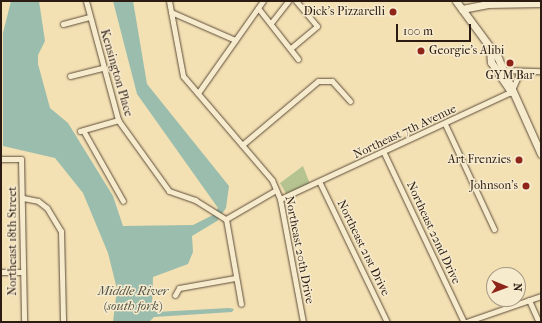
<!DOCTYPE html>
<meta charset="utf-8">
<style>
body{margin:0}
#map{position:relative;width:542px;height:323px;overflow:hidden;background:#f3e0b3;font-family:"IM FELL French Canon",serif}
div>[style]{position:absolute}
.green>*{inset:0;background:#b5c391}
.water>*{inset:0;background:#9bbdad}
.roads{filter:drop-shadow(0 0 1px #5d4c3a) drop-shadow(0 0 1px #5d4c3a)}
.minor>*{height:5px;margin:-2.5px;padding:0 2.5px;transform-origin:2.5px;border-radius:2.5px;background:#f7ebce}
.tertiary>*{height:7px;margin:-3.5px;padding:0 3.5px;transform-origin:3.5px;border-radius:3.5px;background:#f7ebce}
.secondary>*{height:7px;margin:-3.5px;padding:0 3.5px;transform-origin:3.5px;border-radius:3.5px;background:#f7ebce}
.dots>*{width:11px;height:11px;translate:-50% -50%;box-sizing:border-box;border:2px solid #f7ebce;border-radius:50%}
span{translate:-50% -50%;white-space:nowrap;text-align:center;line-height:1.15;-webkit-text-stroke:3px #f7ebce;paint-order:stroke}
.poi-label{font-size:12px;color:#2b1b12}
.right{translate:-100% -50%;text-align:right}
.left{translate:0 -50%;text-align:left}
.street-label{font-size:12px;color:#2b1b12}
.water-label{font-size:13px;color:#525448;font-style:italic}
.frame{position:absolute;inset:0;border:2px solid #2b1b12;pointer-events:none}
.north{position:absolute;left:486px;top:267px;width:40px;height:40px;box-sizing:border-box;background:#f7ebce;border:1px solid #a59883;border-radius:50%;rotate:91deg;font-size:11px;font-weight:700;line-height:16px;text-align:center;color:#2b1b12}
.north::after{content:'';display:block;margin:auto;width:14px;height:18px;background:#8f2418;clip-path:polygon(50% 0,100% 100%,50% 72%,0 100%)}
.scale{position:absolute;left:396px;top:24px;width:75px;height:18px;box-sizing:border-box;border:2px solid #2b1b12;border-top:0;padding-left:5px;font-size:12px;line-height:14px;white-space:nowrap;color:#2b1b12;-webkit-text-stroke:3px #f7ebce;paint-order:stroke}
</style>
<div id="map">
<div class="green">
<div style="clip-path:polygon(303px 166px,310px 184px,287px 195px,280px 183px)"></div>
</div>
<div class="water">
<div style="clip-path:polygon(11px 1px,39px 1px,45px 41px,38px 55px,38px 64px,50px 108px,68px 123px,113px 196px,123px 226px,193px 225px,213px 215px,218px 208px,137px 94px,113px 1px,133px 1px,147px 84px,229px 186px,226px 208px,217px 221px,192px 236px,193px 252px,188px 264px,153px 277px,152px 308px,156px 312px,229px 308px,234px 309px,232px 312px,154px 317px,149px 322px,113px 322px,117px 289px,108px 253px,83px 193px,55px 158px,3px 146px,3px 33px)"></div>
</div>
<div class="roads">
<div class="minor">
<div style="left:86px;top:1px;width:123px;rotate:74.9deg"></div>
<div style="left:118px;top:120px;width:87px;rotate:54.3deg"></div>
<div style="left:169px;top:191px;width:28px;rotate:19deg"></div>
<div style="left:195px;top:200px;width:36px;rotate:32deg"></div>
<div style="left:169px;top:1px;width:76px;rotate:79.4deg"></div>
<div style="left:183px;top:76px;width:137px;rotate:49.4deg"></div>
<div style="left:272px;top:180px;width:21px;rotate:67deg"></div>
<div style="left:280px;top:199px;width:125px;rotate:79.4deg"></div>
<div style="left:258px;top:8px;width:65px;rotate:51.9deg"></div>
<div style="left:171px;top:12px;width:70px;rotate:23.6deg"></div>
<div style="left:271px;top:23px;width:28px;rotate:-52deg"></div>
<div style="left:63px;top:24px;width:28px;rotate:-15deg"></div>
<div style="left:291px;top:48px;width:34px;rotate:-40deg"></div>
<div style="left:317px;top:26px;width:33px;rotate:-130deg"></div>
<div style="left:504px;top:70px;width:37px;rotate:2deg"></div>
<div style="left:70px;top:76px;width:34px;rotate:-14deg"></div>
<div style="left:198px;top:93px;width:113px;rotate:-54.8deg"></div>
<div style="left:445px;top:124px;width:116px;rotate:65deg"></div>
<div style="left:80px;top:131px;width:40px;rotate:-16deg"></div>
<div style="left:84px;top:132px;width:79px;rotate:60.5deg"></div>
<div style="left:242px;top:145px;width:99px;rotate:-40.1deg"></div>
<div style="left:318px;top:81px;width:14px"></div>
<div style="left:332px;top:81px;width:27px;rotate:48deg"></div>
<div style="left:384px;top:153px;width:187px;rotate:64.7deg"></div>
<div style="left:1px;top:159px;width:20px"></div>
<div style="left:21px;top:159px;width:163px;rotate:88.9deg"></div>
<div style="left:320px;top:183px;width:154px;rotate:64.3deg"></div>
<div style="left:23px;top:198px;width:15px;rotate:11deg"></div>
<div style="left:38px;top:201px;width:11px;rotate:38deg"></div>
<div style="left:47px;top:208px;width:27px;rotate:59deg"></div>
<div style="left:61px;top:231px;width:91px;rotate:88.7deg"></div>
<div style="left:280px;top:199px;width:255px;rotate:-24.9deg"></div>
<div style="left:511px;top:92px;width:17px;rotate:-66deg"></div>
<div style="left:518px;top:76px;width:12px;rotate:-24deg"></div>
<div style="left:226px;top:219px;width:86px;rotate:80deg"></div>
<div style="left:226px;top:219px;width:58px;rotate:-30.1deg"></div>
<div style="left:1px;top:272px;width:22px"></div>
<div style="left:175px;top:295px;width:8px;rotate:-60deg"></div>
<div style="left:179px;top:288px;width:57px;rotate:-10.1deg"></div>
<div style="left:529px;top:300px;width:24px;rotate:66deg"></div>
<div style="left:466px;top:322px;width:79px;rotate:-19.1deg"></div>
</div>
<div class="tertiary">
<div style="left:462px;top:9px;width:25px;rotate:-11deg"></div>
<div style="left:487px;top:4px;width:54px;rotate:-1.1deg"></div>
</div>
<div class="secondary">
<div style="left:456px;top:1px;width:71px;rotate:53.6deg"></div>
<div style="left:498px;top:58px;width:105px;rotate:65.9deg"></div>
<div style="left:490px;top:51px;width:11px;rotate:85deg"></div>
<div style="left:491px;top:62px;width:36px;rotate:56deg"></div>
</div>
</div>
<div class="dots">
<div style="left:393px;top:12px;background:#8f2418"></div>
<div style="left:421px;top:51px;background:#8f2418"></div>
<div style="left:510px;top:63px;background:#8f2418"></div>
<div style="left:519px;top:160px;background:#8f2418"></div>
<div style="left:526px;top:186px;background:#8f2418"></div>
</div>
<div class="poi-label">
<span class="right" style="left:385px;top:12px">Dick's Pizzarelli</span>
<span class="left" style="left:429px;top:51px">Georgie’s Alibi</span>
<span style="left:510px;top:76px">GYM Bar</span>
<span class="right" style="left:511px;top:160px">Art Frenzies</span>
<span class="right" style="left:518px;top:186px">Johnson's</span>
</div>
<div class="street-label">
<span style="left:116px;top:73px;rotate:74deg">Kensington Place</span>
<span style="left:405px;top:132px;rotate:-25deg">Northeast 7th Avenue</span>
<span style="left:433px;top:233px;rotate:65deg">Northeast 22nd Drive</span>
<span style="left:13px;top:241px;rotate:-90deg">Northeast 18th Street</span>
<span style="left:363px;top:248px;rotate:64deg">Northeast 21st Drive</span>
<span style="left:299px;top:250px;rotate:79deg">Northeast 20th Drive</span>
</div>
<div class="water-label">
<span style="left:133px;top:299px">Middle River<br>(south fork)</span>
</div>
<div class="frame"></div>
<div class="north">N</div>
<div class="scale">100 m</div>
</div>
